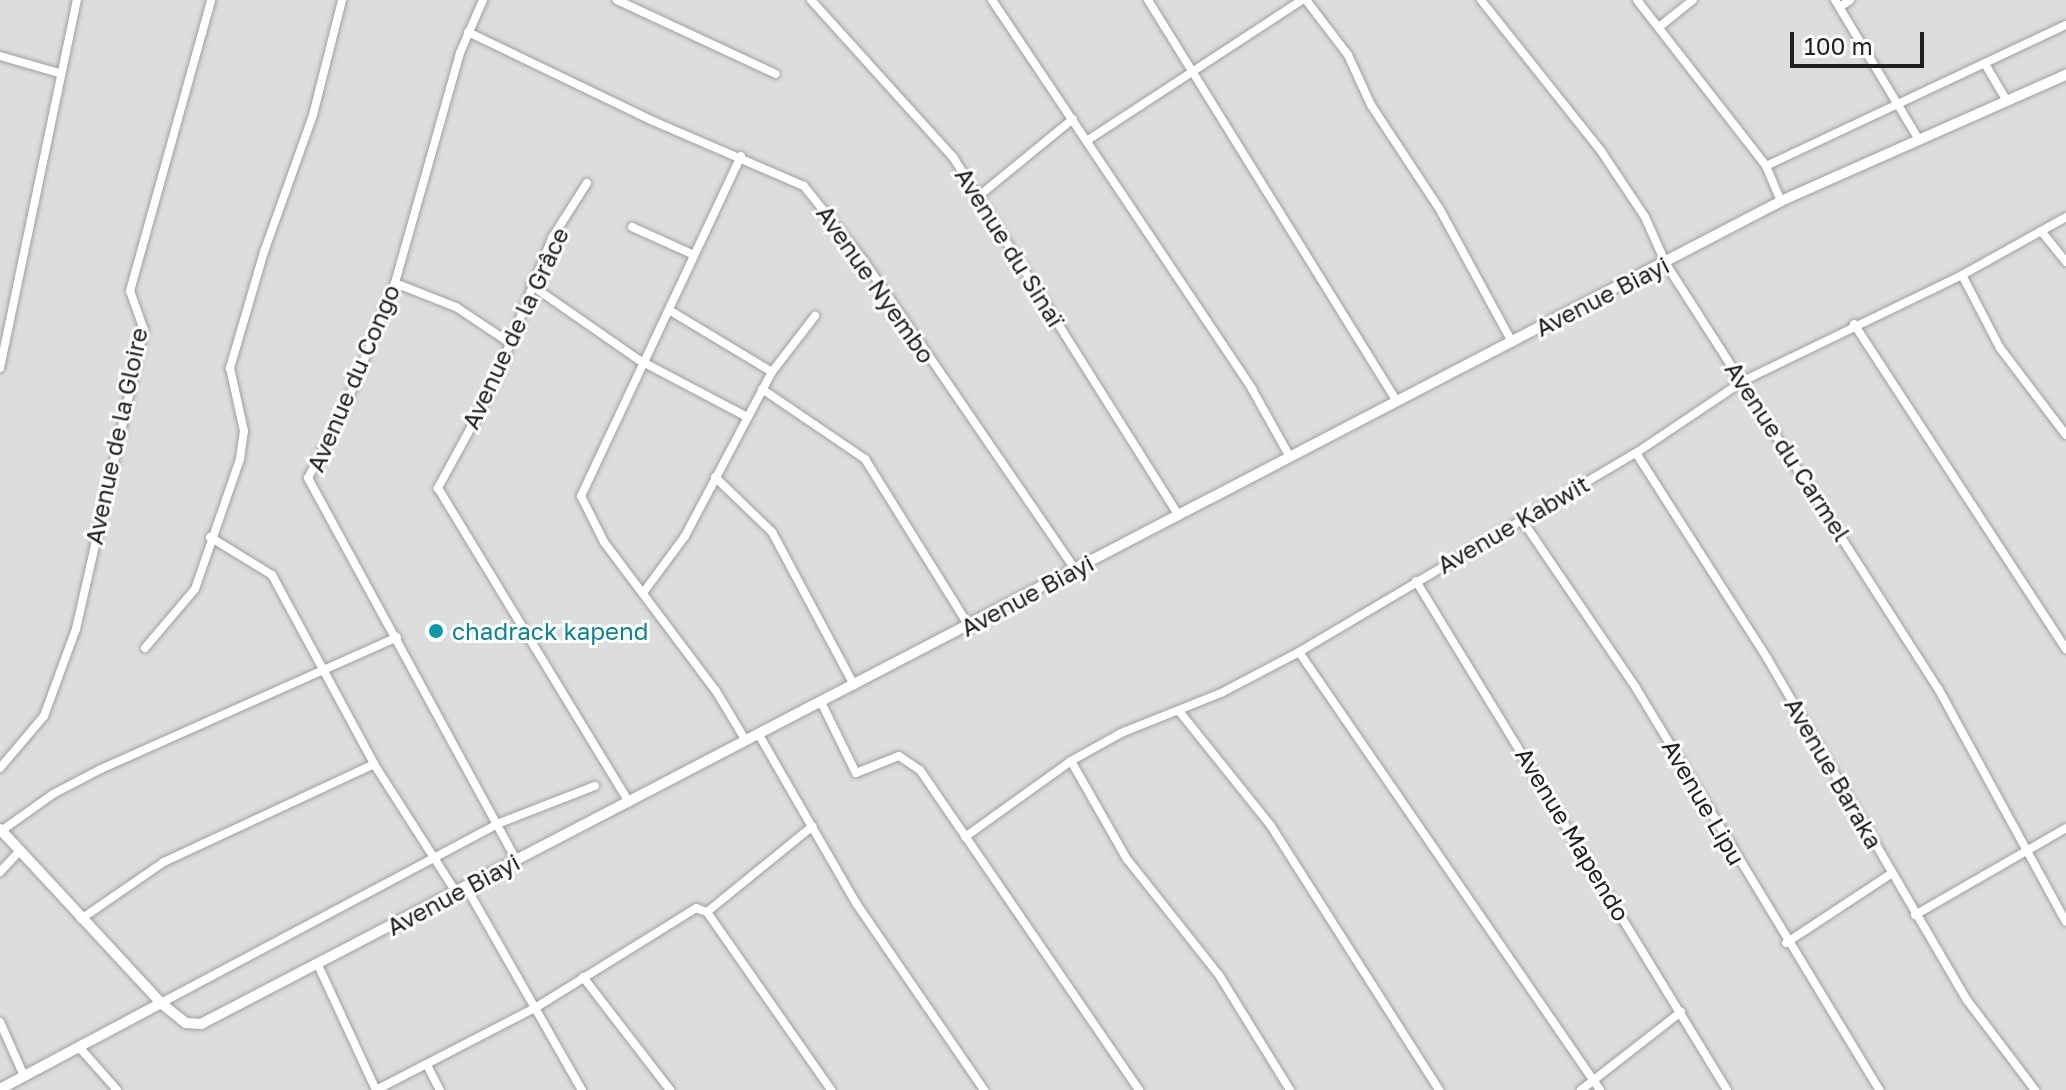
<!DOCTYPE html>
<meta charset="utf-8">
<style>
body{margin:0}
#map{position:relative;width:2066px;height:1090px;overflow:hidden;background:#efebe7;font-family:"Golos Text",sans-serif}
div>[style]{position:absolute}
.residential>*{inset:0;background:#ddd;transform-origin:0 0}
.roads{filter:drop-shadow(0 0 2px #a0a0a0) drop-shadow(0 0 2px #a0a0a0)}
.minor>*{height:8px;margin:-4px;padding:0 4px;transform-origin:4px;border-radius:4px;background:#fff}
.tertiary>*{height:10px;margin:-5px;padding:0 5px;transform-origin:5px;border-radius:5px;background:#fff}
.dots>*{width:22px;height:22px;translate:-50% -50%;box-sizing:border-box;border:4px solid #fff;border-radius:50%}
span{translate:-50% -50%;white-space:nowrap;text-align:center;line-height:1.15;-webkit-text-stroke:6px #fff;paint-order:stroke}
.street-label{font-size:24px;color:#1f1f1f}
.culture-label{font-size:24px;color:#0d838f}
.left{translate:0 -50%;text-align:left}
.scale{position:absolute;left:1790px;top:32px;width:134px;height:36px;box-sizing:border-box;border:4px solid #1f1f1f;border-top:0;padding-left:10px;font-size:24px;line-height:28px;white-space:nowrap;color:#1f1f1f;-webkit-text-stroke:6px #fff;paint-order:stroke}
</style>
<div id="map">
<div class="residential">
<div style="left:0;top:0;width:2066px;height:1090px"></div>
</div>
<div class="roads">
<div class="minor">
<div style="left:483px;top:0;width:58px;rotate:113.5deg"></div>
<div style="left:460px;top:53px;width:239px;rotate:105.8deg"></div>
<div style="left:395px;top:283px;width:131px;rotate:111.9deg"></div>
<div style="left:346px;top:405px;width:82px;rotate:117.5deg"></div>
<div style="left:308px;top:478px;width:436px;rotate:61.4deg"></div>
<div style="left:617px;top:0;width:175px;rotate:25deg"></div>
<div style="left:811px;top:0;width:212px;rotate:47.9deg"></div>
<div style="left:953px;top:157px;width:424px;rotate:57.8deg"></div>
<div style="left:992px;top:0;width:468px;rotate:56.2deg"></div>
<div style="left:1252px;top:389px;width:78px;rotate:60.8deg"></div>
<div style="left:1148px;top:0;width:472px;rotate:58.2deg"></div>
<div style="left:1306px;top:0;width:69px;rotate:52.6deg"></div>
<div style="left:1348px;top:55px;width:55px;rotate:65.3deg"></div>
<div style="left:1371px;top:105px;width:123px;rotate:56.6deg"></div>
<div style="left:1439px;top:208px;width:153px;rotate:61.4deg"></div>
<div style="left:1481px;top:0;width:193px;rotate:51.5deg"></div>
<div style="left:1601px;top:151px;width:79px;rotate:56.3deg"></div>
<div style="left:1645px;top:217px;width:51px;rotate:65.9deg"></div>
<div style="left:1666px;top:264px;width:506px;rotate:57.35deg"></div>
<div style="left:1939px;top:690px;width:264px;rotate:61.3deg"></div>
<div style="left:1637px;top:0;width:210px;rotate:52.1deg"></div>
<div style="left:1766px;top:166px;width:38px;rotate:67deg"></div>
<div style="left:1835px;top:0;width:163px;rotate:59deg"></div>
<div style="left:1840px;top:7px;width:12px;rotate:-35deg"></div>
<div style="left:1659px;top:27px;width:43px;rotate:-38.5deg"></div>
<div style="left:468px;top:32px;width:205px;rotate:25.7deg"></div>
<div style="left:653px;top:121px;width:164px;rotate:23.3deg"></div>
<div style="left:804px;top:186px;width:96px;rotate:51.3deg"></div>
<div style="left:864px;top:261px;width:373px;rotate:55.6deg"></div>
<div style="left:0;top:56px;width:61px;rotate:16.1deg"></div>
<div style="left:1985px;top:64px;width:43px;rotate:59.3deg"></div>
<div style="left:1088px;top:140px;width:256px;rotate:-33.2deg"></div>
<div style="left:741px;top:156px;width:376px;rotate:115.2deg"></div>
<div style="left:581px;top:496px;width:51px;rotate:63.4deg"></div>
<div style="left:604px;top:542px;width:186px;rotate:53.1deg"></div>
<div style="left:716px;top:691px;width:58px;rotate:59deg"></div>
<div style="left:1766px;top:166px;width:331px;rotate:-25.2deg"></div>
<div style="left:587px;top:183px;width:65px;rotate:122.5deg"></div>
<div style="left:552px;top:238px;width:165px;rotate:111.7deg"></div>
<div style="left:491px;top:391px;width:111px;rotate:118.7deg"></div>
<div style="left:438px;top:488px;width:368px;rotate:58.7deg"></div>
<div style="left:980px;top:195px;width:120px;rotate:-39.3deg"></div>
<div style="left:632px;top:227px;width:66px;rotate:24.2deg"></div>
<div style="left:2041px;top:231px;width:40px;rotate:51deg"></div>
<div style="left:1962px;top:275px;width:82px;rotate:62.5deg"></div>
<div style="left:2000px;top:348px;width:109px;rotate:52.8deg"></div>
<div style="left:395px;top:283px;width:66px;rotate:21.5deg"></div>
<div style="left:456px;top:307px;width:61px;rotate:33.7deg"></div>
<div style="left:531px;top:285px;width:131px;rotate:34.8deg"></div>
<div style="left:639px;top:360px;width:122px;rotate:27.8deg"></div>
<div style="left:669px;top:310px;width:120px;rotate:31deg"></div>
<div style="left:1854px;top:324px;width:388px;rotate:56.9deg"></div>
<div style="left:0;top:368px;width:376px;rotate:-78.2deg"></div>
<div style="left:762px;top:389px;width:125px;rotate:34.2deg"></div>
<div style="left:865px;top:459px;width:197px;rotate:58.1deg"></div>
<div style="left:1636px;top:453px;width:243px;rotate:57.4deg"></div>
<div style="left:1767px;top:658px;width:396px;rotate:59.7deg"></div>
<div style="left:1967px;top:1000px;width:113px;rotate:52.9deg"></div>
<div style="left:715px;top:477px;width:79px;rotate:44deg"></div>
<div style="left:772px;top:532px;width:174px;rotate:61.8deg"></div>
<div style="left:1522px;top:520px;width:203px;rotate:55.8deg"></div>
<div style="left:1636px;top:688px;width:470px;rotate:58.8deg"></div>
<div style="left:210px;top:537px;width:73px;rotate:31.5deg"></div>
<div style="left:272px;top:575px;width:215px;rotate:61.6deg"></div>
<div style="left:374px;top:764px;width:152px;rotate:57.4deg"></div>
<div style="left:1416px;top:581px;width:596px;rotate:58.57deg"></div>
<div style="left:643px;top:593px;width:71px;rotate:-53.6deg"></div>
<div style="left:685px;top:536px;width:186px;rotate:-62.1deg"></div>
<div style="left:772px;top:372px;width:71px;rotate:-52.5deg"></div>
<div style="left:145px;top:648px;width:77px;rotate:-49.7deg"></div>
<div style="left:195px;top:589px;width:138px;rotate:-70.9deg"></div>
<div style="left:240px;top:459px;width:28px;rotate:-82deg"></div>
<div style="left:244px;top:431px;width:65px;rotate:-102.5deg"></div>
<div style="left:230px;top:368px;width:121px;rotate:-73.7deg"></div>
<div style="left:264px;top:252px;width:145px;rotate:-70.3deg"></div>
<div style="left:313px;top:115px;width:119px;rotate:-75.8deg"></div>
<div style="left:1299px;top:652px;width:531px;rotate:55.5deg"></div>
<div style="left:821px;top:702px;width:79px;rotate:63.8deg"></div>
<div style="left:856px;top:773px;width:46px;rotate:-21.6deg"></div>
<div style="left:899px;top:756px;width:25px;rotate:34deg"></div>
<div style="left:920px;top:770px;width:388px;rotate:55.6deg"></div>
<div style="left:1179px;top:711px;width:147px;rotate:51.3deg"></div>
<div style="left:1271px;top:826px;width:313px;rotate:57.5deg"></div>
<div style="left:759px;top:735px;width:194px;rotate:60deg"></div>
<div style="left:856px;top:903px;width:227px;rotate:55.6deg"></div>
<div style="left:1071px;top:761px;width:113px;rotate:60.3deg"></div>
<div style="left:1127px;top:859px;width:148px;rotate:51.6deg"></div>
<div style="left:1219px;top:975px;width:135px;rotate:58.3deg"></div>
<div style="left:0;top:768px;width:68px;rotate:-49.8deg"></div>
<div style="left:44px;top:716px;width:93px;rotate:-69.8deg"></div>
<div style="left:76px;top:629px;width:307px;rotate:-77.2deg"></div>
<div style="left:144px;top:330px;width:41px;rotate:-109.7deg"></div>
<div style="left:130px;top:291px;width:302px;rotate:-74.4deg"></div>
<div style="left:1px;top:831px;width:64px;rotate:-35.4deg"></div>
<div style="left:53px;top:794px;width:54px;rotate:-27.5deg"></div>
<div style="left:101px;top:769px;width:324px;rotate:-24deg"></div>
<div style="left:965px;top:837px;width:130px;rotate:-35.6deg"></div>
<div style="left:1071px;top:761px;width:57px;rotate:-29.2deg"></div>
<div style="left:1121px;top:733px;width:108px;rotate:-21.8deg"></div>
<div style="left:1221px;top:693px;width:88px;rotate:-27.7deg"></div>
<div style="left:1299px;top:652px;width:391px;rotate:-30.6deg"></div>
<div style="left:1636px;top:453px;width:129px;rotate:-33.9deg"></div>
<div style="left:1743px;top:381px;width:243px;rotate:-25.8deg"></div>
<div style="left:1962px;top:275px;width:119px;rotate:-29.1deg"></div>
<div style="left:0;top:872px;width:26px;rotate:-47deg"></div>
<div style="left:466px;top:887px;width:234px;rotate:60.3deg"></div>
<div style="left:707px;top:912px;width:217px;rotate:55.1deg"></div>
<div style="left:707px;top:912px;width:136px;rotate:-39.1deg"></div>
<div style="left:1915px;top:915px;width:174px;rotate:-29.9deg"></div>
<div style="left:81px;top:919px;width:101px;rotate:-34.5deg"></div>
<div style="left:164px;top:862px;width:232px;rotate:-25deg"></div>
<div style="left:1786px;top:943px;width:127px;rotate:-33.4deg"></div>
<div style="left:318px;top:965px;width:138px;rotate:65.1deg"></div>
<div style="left:583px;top:977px;width:143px;rotate:52.4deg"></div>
<div style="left:161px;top:1003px;width:381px;rotate:-28deg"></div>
<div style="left:497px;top:824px;width:105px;rotate:-21.2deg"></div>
<div style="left:0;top:1022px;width:59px;rotate:66deg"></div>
<div style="left:79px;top:1047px;width:57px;rotate:48.5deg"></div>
<div style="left:427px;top:1065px;width:28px;rotate:63deg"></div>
<div style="left:376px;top:1090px;width:179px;rotate:-27.3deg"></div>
<div style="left:535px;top:1008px;width:190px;rotate:-31.8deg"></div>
<div style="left:696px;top:908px;width:12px;rotate:20deg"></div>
<div style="left:1581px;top:1090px;width:127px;rotate:-38deg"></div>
</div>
<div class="tertiary">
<div style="left:0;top:829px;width:237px;rotate:47.2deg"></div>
<div style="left:161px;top:1003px;width:32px;rotate:39deg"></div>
<div style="left:186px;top:1023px;width:15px;rotate:4deg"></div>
<div style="left:201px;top:1024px;width:1781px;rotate:-27.51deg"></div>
<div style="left:1781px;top:201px;width:312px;rotate:-23.9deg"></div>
<div style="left:0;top:1089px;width:183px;rotate:-28.1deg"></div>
</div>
</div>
<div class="dots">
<div style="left:436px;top:631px;background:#0f9aa8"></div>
</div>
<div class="street-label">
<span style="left:1010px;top:247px;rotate:58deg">Avenue du Sinaï</span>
<span style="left:876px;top:284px;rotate:55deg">Avenue Nyembo</span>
<span style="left:1602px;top:296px;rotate:-27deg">Avenue Biayi</span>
<span style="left:515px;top:328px;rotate:-65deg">Avenue de la Grâce</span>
<span style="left:353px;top:378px;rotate:-67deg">Avenue du Congo</span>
<span style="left:116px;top:436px;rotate:-78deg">Avenue de la Gloire</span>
<span style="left:1788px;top:451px;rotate:57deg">Avenue du Carmel</span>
<span style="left:1513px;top:524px;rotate:-30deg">Avenue Kabwit</span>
<span style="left:1027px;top:595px;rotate:-28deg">Avenue Biayi</span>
<span style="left:1834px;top:773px;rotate:60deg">Avenue Baraka</span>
<span style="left:1704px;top:802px;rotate:60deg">Avenue Lipu</span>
<span style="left:1573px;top:834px;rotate:59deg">Avenue Mapendo</span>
<span style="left:453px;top:894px;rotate:-28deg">Avenue Biayi</span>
</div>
<div class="culture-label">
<span class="left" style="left:452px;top:631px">chadrack kapend</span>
</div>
<div class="scale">100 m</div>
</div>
